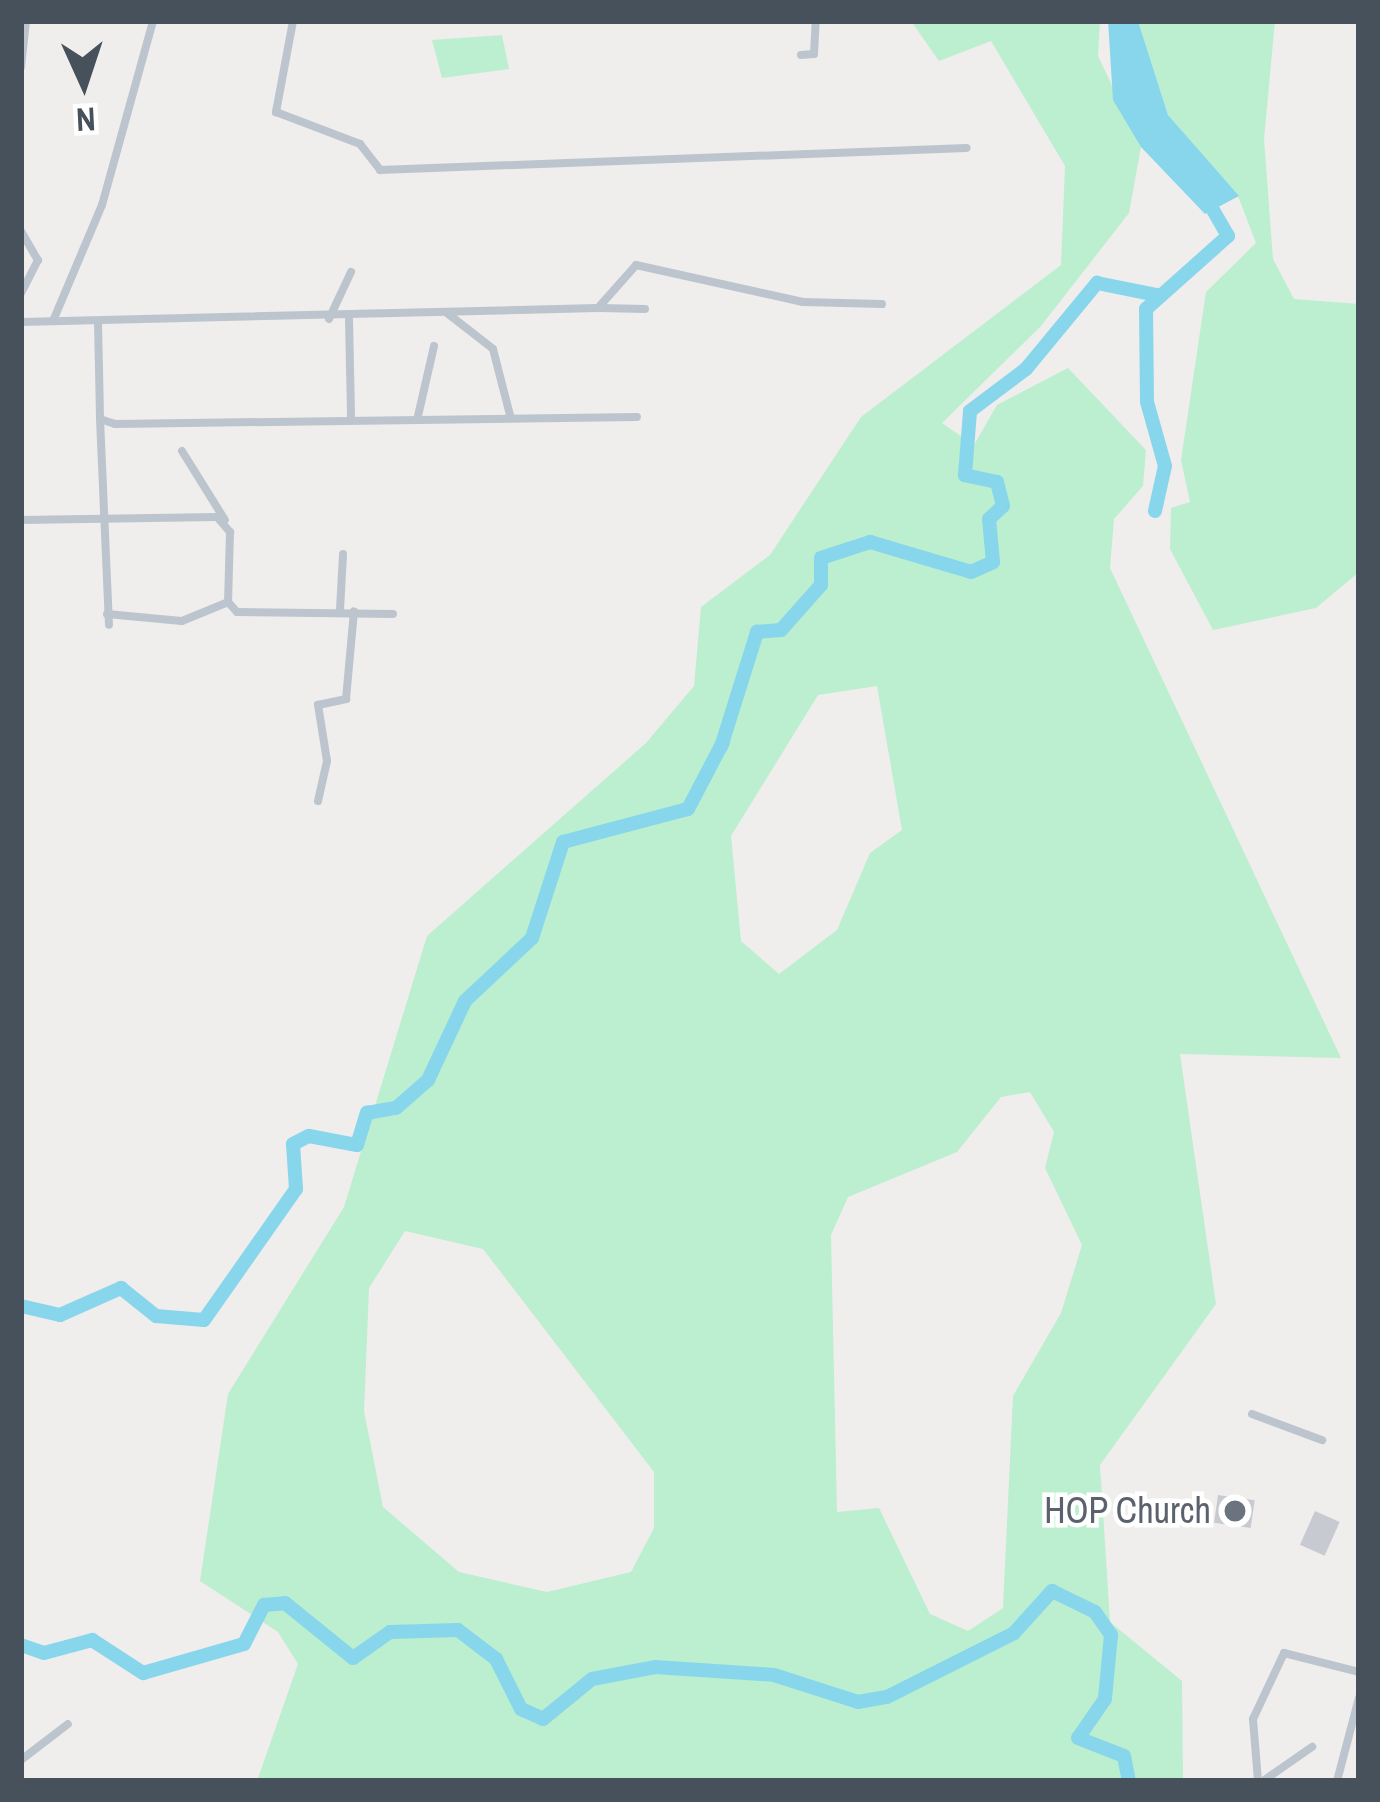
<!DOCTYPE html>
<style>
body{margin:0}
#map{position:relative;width:1380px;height:1802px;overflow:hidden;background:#f0eded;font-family:"Archivo Narrow",sans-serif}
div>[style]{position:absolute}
.green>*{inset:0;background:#bbefcf}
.water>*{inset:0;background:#88d6ec}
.river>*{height:14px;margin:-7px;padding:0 7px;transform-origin:7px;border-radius:7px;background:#88d6ec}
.building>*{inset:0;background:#c7cad0;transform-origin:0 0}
.minor>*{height:8px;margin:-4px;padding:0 4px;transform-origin:4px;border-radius:4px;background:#bcc5cd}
.dots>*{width:33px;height:33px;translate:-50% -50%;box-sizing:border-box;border:6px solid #fff;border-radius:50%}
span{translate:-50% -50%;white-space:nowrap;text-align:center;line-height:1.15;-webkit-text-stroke:9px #fff;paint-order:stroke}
.worship-label{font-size:36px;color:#5b616d}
.right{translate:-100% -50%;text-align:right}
.frame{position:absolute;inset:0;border:24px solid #46515b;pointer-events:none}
.north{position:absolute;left:24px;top:24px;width:120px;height:120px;-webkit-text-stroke:9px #fff;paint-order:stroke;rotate:177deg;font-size:33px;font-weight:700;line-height:48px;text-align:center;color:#46515b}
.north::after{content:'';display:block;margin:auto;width:42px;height:54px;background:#46515b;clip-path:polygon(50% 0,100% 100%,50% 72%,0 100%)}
</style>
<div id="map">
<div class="green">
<div style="clip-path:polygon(evenodd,911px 21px,1100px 21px,1098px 56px,1141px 147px,1129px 213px,1041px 326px,942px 423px,974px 445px,997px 405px,1068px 368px,1146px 450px,1143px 486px,1114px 519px,1110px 568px,1341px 1058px,1180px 1054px,1216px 1304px,1100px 1465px,1110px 1622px,1182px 1681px,1183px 1781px,257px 1781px,298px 1664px,278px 1632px,200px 1581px,228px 1394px,344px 1207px,427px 936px,646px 743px,694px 686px,701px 607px,770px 555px,861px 417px,1061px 265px,1065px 166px,991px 41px,939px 61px,911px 21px,877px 686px,902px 830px,870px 853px,837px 930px,779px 974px,741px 941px,731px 836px,818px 695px,877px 686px,911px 21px,1030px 1092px,1054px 1132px,1045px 1168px,1082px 1245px,1061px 1313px,1013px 1396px,1003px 1608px,968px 1631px,930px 1614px,879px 1508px,837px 1512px,831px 1235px,848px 1197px,957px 1152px,1001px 1097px,1030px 1092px,911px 21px,405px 1231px,483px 1249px,654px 1472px,654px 1528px,631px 1572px,547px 1592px,459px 1572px,383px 1507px,364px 1411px,369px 1288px,405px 1231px)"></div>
<div style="clip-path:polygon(1138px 21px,1275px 21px,1264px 139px,1273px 259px,1294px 299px,1359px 304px,1359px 572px,1316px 608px,1213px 630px,1170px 549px,1171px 508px,1190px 502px,1181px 460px,1206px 292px,1256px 243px,1238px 196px,1168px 115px)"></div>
<div style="clip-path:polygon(502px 35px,509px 69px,442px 78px,432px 40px)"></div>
</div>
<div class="water">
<div style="clip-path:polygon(1108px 21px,1138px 21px,1168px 115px,1239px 196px,1205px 214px,1141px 147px,1113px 100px)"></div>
</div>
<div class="river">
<div style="left:1155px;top:511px;width:46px;rotate:-77.5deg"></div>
<div style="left:1165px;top:466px;width:66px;rotate:-105.7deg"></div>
<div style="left:1147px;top:402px;width:93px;rotate:-90.6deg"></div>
<div style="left:1146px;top:309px;width:110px;rotate:-41.7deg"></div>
<div style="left:1228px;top:236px;width:46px;rotate:-119.9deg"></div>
<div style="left:721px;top:747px;width:121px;rotate:-72.6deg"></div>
<div style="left:757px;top:632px;width:24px;rotate:-5deg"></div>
<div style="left:781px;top:630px;width:60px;rotate:-48.4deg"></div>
<div style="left:821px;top:585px;width:27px;rotate:-90deg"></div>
<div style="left:821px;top:558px;width:52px;rotate:-18.1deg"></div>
<div style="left:870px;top:542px;width:105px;rotate:16.5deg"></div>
<div style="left:971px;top:572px;width:24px;rotate:-24deg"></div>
<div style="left:993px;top:562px;width:43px;rotate:-95.3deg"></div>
<div style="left:989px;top:519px;width:19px;rotate:-43deg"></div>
<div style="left:1003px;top:506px;width:25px;rotate:-104deg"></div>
<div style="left:997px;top:482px;width:33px;rotate:-168deg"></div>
<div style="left:965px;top:475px;width:64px;rotate:-85.5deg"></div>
<div style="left:970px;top:411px;width:70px;rotate:-36.9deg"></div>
<div style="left:1026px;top:369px;width:112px;rotate:-50.5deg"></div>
<div style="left:1097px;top:283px;width:65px;rotate:11.5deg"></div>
<div style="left:21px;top:1306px;width:40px;rotate:13deg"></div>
<div style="left:60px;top:1315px;width:67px;rotate:-23.9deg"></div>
<div style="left:121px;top:1288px;width:45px;rotate:38.7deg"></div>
<div style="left:156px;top:1316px;width:48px;rotate:4.8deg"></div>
<div style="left:204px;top:1320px;width:160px;rotate:-54.9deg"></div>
<div style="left:296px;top:1189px;width:45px;rotate:-93.8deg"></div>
<div style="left:293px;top:1144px;width:18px;rotate:-27deg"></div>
<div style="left:309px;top:1136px;width:49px;rotate:10.6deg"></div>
<div style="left:357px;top:1145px;width:34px;rotate:-73deg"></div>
<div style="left:367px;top:1113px;width:29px;rotate:-10deg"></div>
<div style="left:396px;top:1108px;width:43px;rotate:-41.2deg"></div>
<div style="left:428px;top:1080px;width:87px;rotate:-64.9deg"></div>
<div style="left:465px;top:1001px;width:92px;rotate:-43.2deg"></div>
<div style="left:532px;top:938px;width:101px;rotate:-72.1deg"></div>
<div style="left:563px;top:842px;width:129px;rotate:-14.8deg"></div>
<div style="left:688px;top:809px;width:76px;rotate:-62.4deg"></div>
<div style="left:21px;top:1645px;width:24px;rotate:19deg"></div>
<div style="left:44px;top:1653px;width:50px;rotate:-15.2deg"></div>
<div style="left:92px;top:1640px;width:61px;rotate:32.9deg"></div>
<div style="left:143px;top:1673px;width:105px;rotate:-16deg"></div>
<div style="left:244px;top:1644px;width:44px;rotate:-62.9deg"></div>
<div style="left:264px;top:1605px;width:21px;rotate:-5deg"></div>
<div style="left:285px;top:1603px;width:87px;rotate:39deg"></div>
<div style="left:353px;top:1658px;width:45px;rotate:-35.1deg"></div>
<div style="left:390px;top:1632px;width:68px;rotate:-1.7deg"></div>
<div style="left:458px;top:1630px;width:48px;rotate:37.3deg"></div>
<div style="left:496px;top:1659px;width:56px;rotate:63.4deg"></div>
<div style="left:521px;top:1709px;width:24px;rotate:24deg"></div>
<div style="left:543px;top:1719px;width:63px;rotate:-39.2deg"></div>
<div style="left:592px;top:1679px;width:64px;rotate:-10.8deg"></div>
<div style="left:655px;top:1667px;width:119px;rotate:3.8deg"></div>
<div style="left:774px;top:1675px;width:88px;rotate:17.8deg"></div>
<div style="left:858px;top:1702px;width:29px;rotate:-10deg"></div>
<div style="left:887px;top:1697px;width:142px;rotate:-26.7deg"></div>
<div style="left:1014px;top:1633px;width:57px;rotate:-47.9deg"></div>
<div style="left:1052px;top:1591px;width:48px;rotate:26deg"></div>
<div style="left:1095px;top:1612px;width:28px;rotate:55deg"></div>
<div style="left:1111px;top:1635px;width:64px;rotate:95.4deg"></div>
<div style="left:1105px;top:1699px;width:47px;rotate:124.7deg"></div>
<div style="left:1078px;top:1738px;width:49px;rotate:21.4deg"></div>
<div style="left:1124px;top:1756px;width:25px;rotate:79deg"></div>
</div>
<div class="building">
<div style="left:1218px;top:1495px;width:37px;height:28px;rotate:8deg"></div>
<div style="left:1315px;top:1511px;width:27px;height:37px;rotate:24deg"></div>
</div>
<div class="minor">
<div style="left:293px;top:21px;width:93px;rotate:100.6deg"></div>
<div style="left:276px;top:112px;width:90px;rotate:20.9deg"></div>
<div style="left:360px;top:144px;width:33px;rotate:52deg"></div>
<div style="left:380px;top:170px;width:587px;rotate:-2.15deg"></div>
<div style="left:801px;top:55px;width:13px;rotate:-4deg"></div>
<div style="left:814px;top:54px;width:33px;rotate:-87deg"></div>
<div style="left:21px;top:67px;width:46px;rotate:-83.8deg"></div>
<div style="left:21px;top:231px;width:34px;rotate:60deg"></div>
<div style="left:38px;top:260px;width:37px;rotate:117deg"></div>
<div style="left:599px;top:308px;width:46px;rotate:1.2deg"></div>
<div style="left:447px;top:313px;width:58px;rotate:38deg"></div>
<div style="left:493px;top:349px;width:68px;rotate:75.6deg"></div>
<div style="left:329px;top:319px;width:52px;rotate:-64.9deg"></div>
<div style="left:349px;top:319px;width:99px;rotate:88.8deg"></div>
<div style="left:53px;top:321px;width:126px;rotate:-67.1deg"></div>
<div style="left:102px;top:205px;width:191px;rotate:-74.5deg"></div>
<div style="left:21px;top:322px;width:577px;rotate:-1.39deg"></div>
<div style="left:598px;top:308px;width:57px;rotate:-48.5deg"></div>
<div style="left:636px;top:265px;width:171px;rotate:12.5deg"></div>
<div style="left:803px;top:302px;width:79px;rotate:1.5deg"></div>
<div style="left:98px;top:322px;width:97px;rotate:88.8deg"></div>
<div style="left:100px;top:419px;width:16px;rotate:18deg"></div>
<div style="left:115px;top:424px;width:522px;rotate:-0.77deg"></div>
<div style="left:418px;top:416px;width:72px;rotate:-77.1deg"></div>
<div style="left:100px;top:419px;width:206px;rotate:87.5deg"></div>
<div style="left:182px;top:451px;width:81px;rotate:58.1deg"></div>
<div style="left:21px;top:520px;width:196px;rotate:-0.9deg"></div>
<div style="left:217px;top:517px;width:20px;rotate:49deg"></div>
<div style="left:230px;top:532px;width:70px;rotate:91.6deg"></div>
<div style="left:228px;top:602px;width:13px;rotate:48deg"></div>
<div style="left:237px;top:612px;width:156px;rotate:0.7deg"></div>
<div style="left:340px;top:610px;width:56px;rotate:-86.9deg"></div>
<div style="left:107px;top:614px;width:75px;rotate:5.3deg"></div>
<div style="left:182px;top:621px;width:50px;rotate:-22.4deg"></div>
<div style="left:318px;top:801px;width:41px;rotate:-77.3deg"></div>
<div style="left:327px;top:761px;width:57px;rotate:-99.1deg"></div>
<div style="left:318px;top:705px;width:29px;rotate:-12deg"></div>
<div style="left:346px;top:699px;width:88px;rotate:-84.8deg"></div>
<div style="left:1252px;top:1414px;width:75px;rotate:20.4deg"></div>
<div style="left:21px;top:1760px;width:59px;rotate:-37.5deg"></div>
<div style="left:1258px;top:1781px;width:62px;rotate:-94.6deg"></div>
<div style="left:1253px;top:1719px;width:73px;rotate:-64.8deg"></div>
<div style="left:1284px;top:1653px;width:77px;rotate:14.2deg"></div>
<div style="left:1263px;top:1781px;width:60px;rotate:-34.8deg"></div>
<div style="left:1337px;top:1781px;width:86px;rotate:-75.2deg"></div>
</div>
<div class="dots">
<div style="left:1235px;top:1511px;background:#6b7280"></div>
</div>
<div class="worship-label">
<span class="right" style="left:1211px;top:1511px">HOP Church</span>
</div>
<div class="frame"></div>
<div class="north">N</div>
</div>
